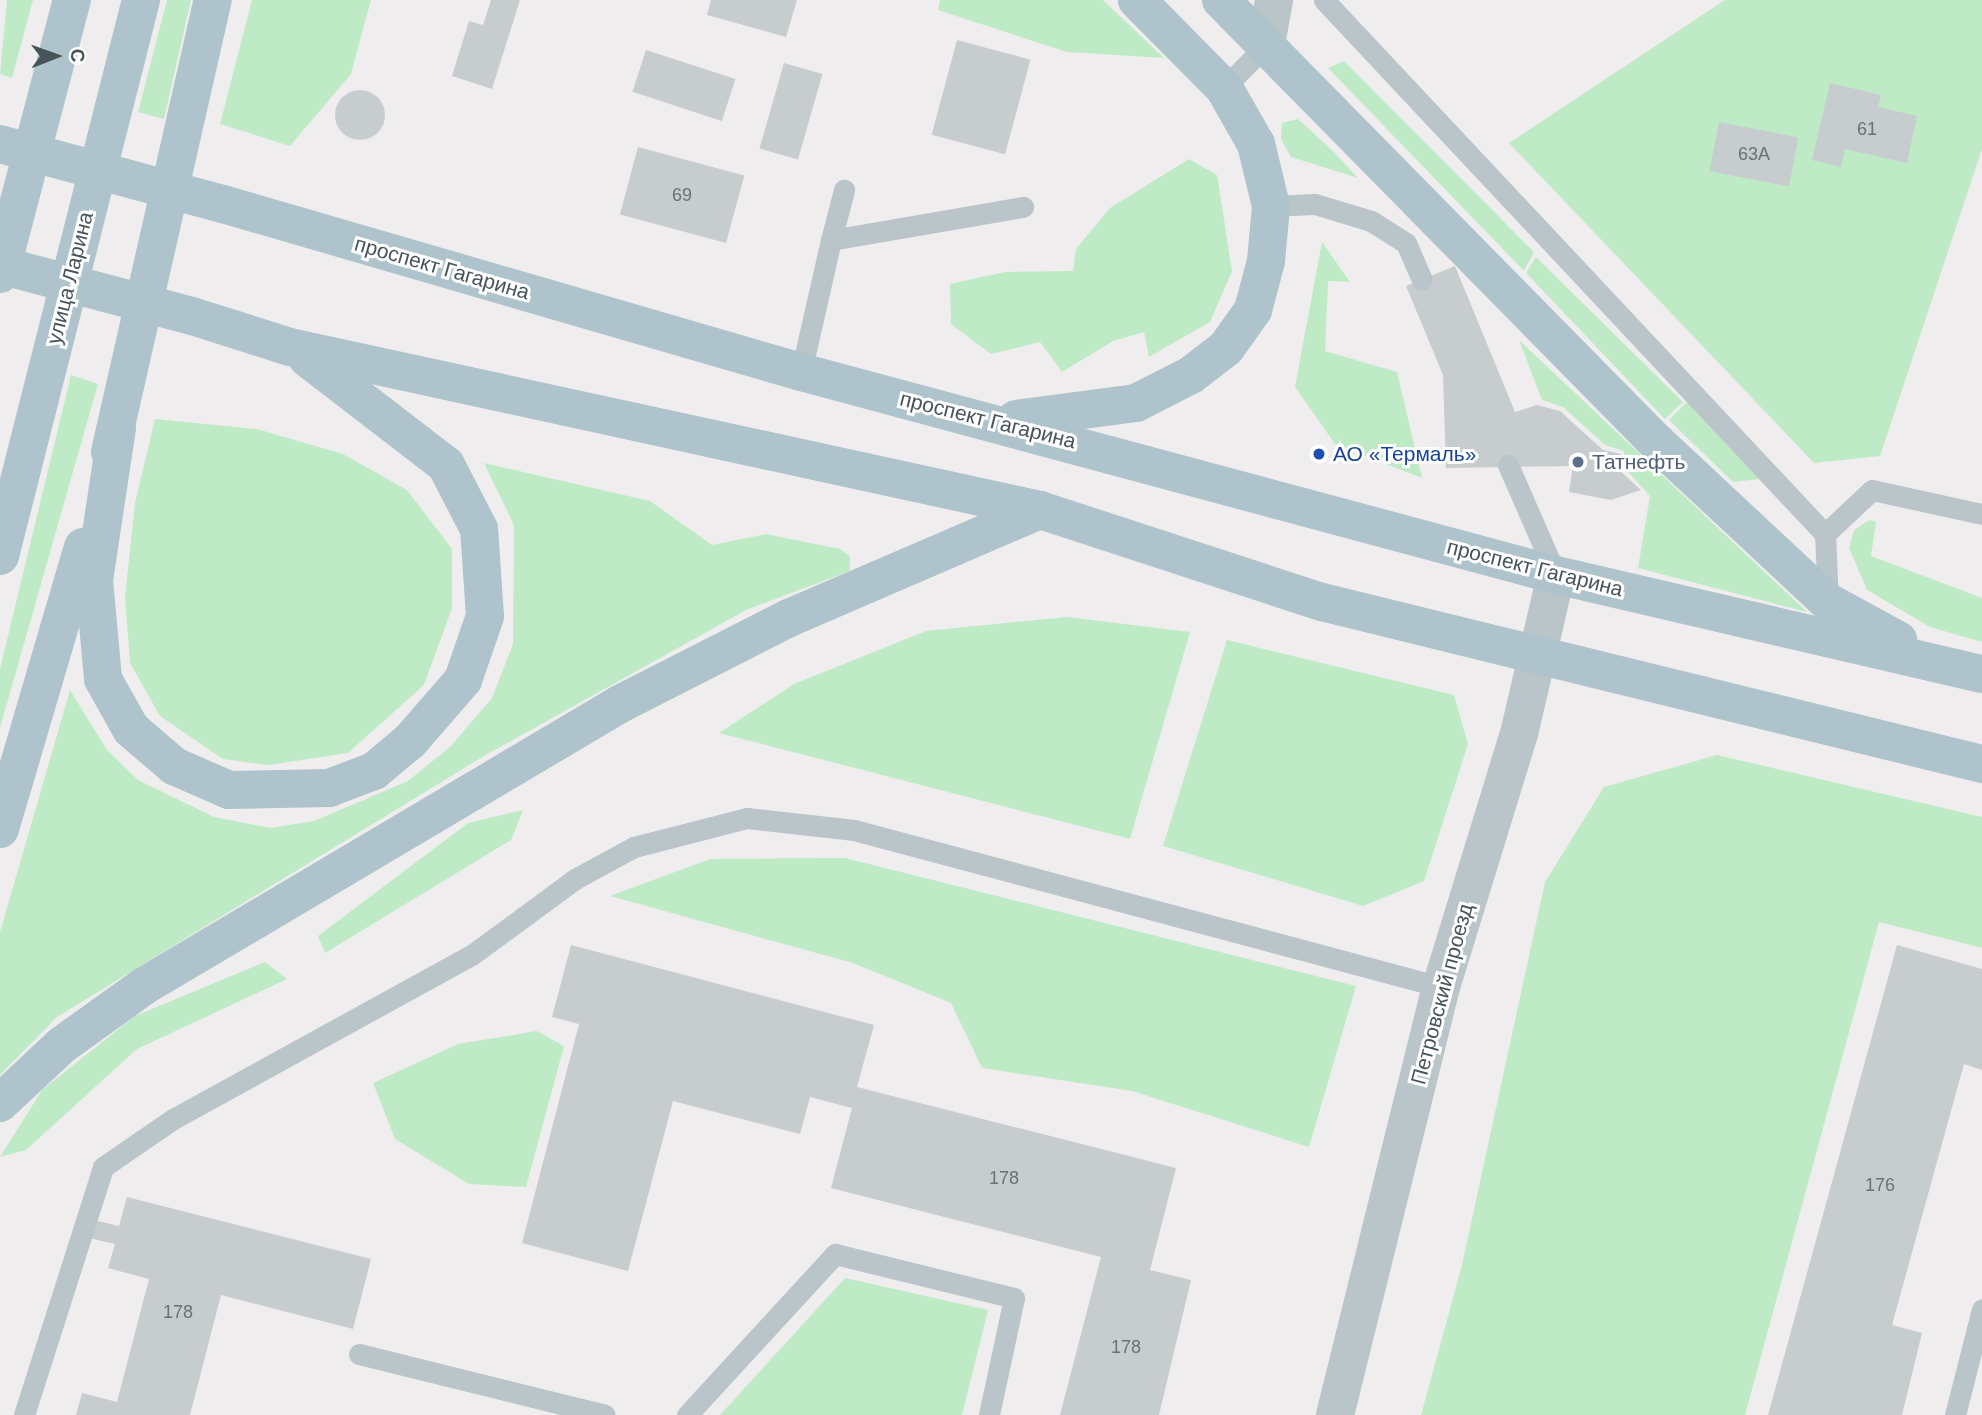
<!DOCTYPE html>
<meta charset="utf-8">
<style>
body{margin:0}
#map{position:relative;width:1982px;height:1415px;overflow:hidden;background:#f0edee;font-family:Helvetica,sans-serif}
div>[style]{position:absolute}
.green>*{inset:0;background:#beebc6}
.building>*{inset:0;background:#c7cccf;transform-origin:0 0}
.round{border-radius:50%}
.lane>*{height:21px;margin:-10.5px;padding:0 10.5px;transform-origin:10.5px;border-radius:10.5px;background:#bac5c9}
.street>*{height:38px;margin:-19px;padding:0 19px;transform-origin:19px;border-radius:19px;background:#bac5c9}
.primary>*{height:38px;margin:-19px;padding:0 19px;transform-origin:19px;border-radius:19px;background:#aec3cb}
.primary-bridge>*{height:38px;margin:-19px;padding:0 19px;transform-origin:19px;border-radius:19px;background:#aec3cb}
.dots>*{width:19px;height:19px;translate:-50% -50%;box-sizing:border-box;border:4px solid #fff;border-radius:50%}
span{translate:-50% -50%;white-space:nowrap;text-align:center;line-height:1.15;-webkit-text-stroke:6px #fff;paint-order:stroke}
.number-label{font-size:18px;color:#677376}
.number-label span{-webkit-text-stroke-width:0}
.street-label{font-size:21px;color:#475559}
.transit-label{font-size:21px;color:#164399}
.left{translate:0 -50%;text-align:left}
.service-label{font-size:21px;color:#4e5e75}
.north{position:absolute;left:21px;top:21px;width:70px;height:70px;-webkit-text-stroke:5px #fff;paint-order:stroke;rotate:89deg;font-size:19px;font-weight:700;line-height:28px;text-align:center;color:#475559}
.north::after{content:'';display:block;margin:auto;width:24px;height:32px;background:#475559;clip-path:polygon(50% 0,100% 100%,50% 72%,0 100%)}
</style>
<div id="map">
<div class="green">
<div style="clip-path:polygon(7px 0,33px 0,12px 78px,0 74px)"></div>
<div style="clip-path:polygon(167px 0,191px 0,164px 119px,138px 112px)"></div>
<div style="clip-path:polygon(252px 0,371px 0,351px 74px,290px 146px,220px 124px)"></div>
<div style="clip-path:polygon(940px 0,1103px 0,1164px 58px,1067px 52px,938px 10px)"></div>
<div style="clip-path:polygon(1725px 0,1982px 0,1982px 149px,1880px 456px,1814px 463px,1509px 143px)"></div>
<div style="clip-path:polygon(1344px 61px,1534px 252px,1524px 271px,1328px 68px)"></div>
<div style="clip-path:polygon(1298px 119px,1333px 151px,1358px 178px,1291px 157px,1281px 139px,1282px 123px)"></div>
<div style="clip-path:polygon(1189px 159px,1217px 175px,1232px 271px,1210px 322px,1149px 357px,1144px 332px,1113px 341px,1062px 372px,1040px 342px,991px 354px,951px 324px,950px 284px,1005px 272px,1073px 271px,1076px 249px,1110px 208px)"></div>
<div style="clip-path:polygon(1322px 242px,1350px 282px,1328px 281px,1325px 351px,1397px 372px,1422px 478px,1335px 444px,1295px 387px)"></div>
<div style="clip-path:polygon(1536px 257px,1683px 402px,1665px 419px,1526px 273px)"></div>
<div style="clip-path:polygon(1519px 340px,1807px 612px,1638px 568px,1650px 496px,1623px 466px,1624px 451px,1605px 445px,1563px 407px,1542px 400px)"></div>
<div style="clip-path:polygon(71px 375px,98px 384px,0 728px,0 669px)"></div>
<div style="clip-path:polygon(1687px 402px,1759px 479px,1733px 482px,1669px 420px)"></div>
<div style="clip-path:polygon(155px 419px,257px 429px,343px 454px,407px 490px,452px 549px,452px 608px,424px 685px,348px 753px,268px 765px,223px 759px,160px 716px,130px 663px,125px 597px,135px 503px)"></div>
<div style="clip-path:polygon(484px 463px,650px 501px,712px 545px,766px 534px,840px 549px,850px 556px,850px 571px,746px 610px,484px 756px,57px 1017px,0 1075px,0 932px,70px 690px,107px 750px,138px 780px,214px 817px,270px 828px,314px 821px,408px 781px,451px 746px,492px 698px,513px 644px,514px 525px)"></div>
<div style="clip-path:polygon(1870px 520px,1876px 522px,1871px 556px,1982px 598px,1982px 642px,1930px 627px,1867px 590px,1849px 548px,1854px 530px)"></div>
<div style="clip-path:polygon(1067px 617px,1190px 632px,1130px 839px,719px 733px,794px 684px,926px 631px)"></div>
<div style="clip-path:polygon(1227px 640px,1454px 695px,1468px 744px,1424px 881px,1363px 906px,1163px 846px)"></div>
<div style="clip-path:polygon(1717px 755px,1982px 817px,1982px 948px,1879px 922px,1745px 1415px,1421px 1415px,1462px 1265px,1545px 882px,1604px 787px)"></div>
<div style="clip-path:polygon(523px 810px,511px 840px,325px 953px,318px 936px,468px 823px)"></div>
<div style="clip-path:polygon(845px 858px,1356px 986px,1309px 1147px,1132px 1091px,982px 1068px,951px 1003px,853px 963px,610px 896px,710px 859px)"></div>
<div style="clip-path:polygon(265px 962px,287px 979px,137px 1049px,26px 1150px,0 1157px,42px 1090px,135px 1016px)"></div>
<div style="clip-path:polygon(537px 1031px,564px 1046px,526px 1187px,469px 1184px,395px 1139px,373px 1083px,458px 1044px)"></div>
<div style="clip-path:polygon(845px 1278px,988px 1310px,962px 1415px,720px 1415px)"></div>
</div>
<div class="building">
<div style="clip-path:polygon(491px 0,520px 0,492px 89px,452px 76px,469px 21px,483px 25px)"></div>
<div style="clip-path:polygon(711px 0,797px 0,786px 37px,707px 15px)"></div>
<div style="left:957px;top:40px;width:76px;height:98px;rotate:15deg"></div>
<div style="left:646px;top:50px;width:94px;height:44px;rotate:18deg"></div>
<div style="left:784px;top:63px;width:40px;height:89px;rotate:16deg"></div>
<div style="clip-path:polygon(1830px 83px,1881px 95px,1878px 107px,1917px 116px,1907px 163px,1845px 149px,1841px 167px,1812px 160px)"></div>
<div class="round" style="left:335px;top:90px;width:50px;height:50px"></div>
<div style="left:1719px;top:122px;width:81px;height:50px;rotate:11deg"></div>
<div style="left:638px;top:147px;width:110px;height:70px;rotate:15deg"></div>
<div style="clip-path:polygon(1455px 266px,1515px 412px,1537px 405px,1560px 411px,1603px 450px,1621px 454px,1618px 469px,1641px 490px,1611px 500px,1569px 492px,1573px 466px,1446px 468px,1443px 375px,1406px 286px)"></div>
<div style="clip-path:polygon(571px 945px,874px 1025px,857px 1087px,1176px 1168px,1150px 1270px,1191px 1280px,1159px 1415px,1060px 1415px,1101px 1257px,831px 1188px,852px 1108px,810px 1097px,800px 1134px,673px 1101px,628px 1271px,522px 1243px,579px 1024px,552px 1017px)"></div>
<div style="clip-path:polygon(1897px 945px,1982px 969px,1982px 1070px,1964px 1064px,1892px 1325px,1922px 1333px,1902px 1415px,1768px 1415px)"></div>
<div style="clip-path:polygon(127px 1197px,371px 1259px,353px 1329px,221px 1295px,190px 1415px,76px 1415px,82px 1393px,117px 1402px,149px 1279px,108px 1268px,115px 1244px,89px 1238px,93px 1220px,119px 1226px)"></div>
</div>
<div class="lane">
<div style="left:1324px;top:0;width:732px;rotate:46.83deg"></div>
<div style="left:1224px;top:88px;width:60px;rotate:-45.7deg"></div>
<div style="left:1271px;top:206px;width:44px;rotate:-2.6deg"></div>
<div style="left:1315px;top:204px;width:59px;rotate:16.9deg"></div>
<div style="left:1371px;top:221px;width:41px;rotate:32.2deg"></div>
<div style="left:1406px;top:243px;width:40px;rotate:66.6deg"></div>
<div style="left:831px;top:240px;width:52px;rotate:-75.4deg"></div>
<div style="left:801px;top:372px;width:135px;rotate:-77.2deg"></div>
<div style="left:831px;top:240px;width:195px;rotate:-9.8deg"></div>
<div style="left:1508px;top:465px;width:120px;rotate:66.4deg"></div>
<div style="left:1828px;top:602px;width:68px;rotate:-92.5deg"></div>
<div style="left:1825px;top:534px;width:64px;rotate:-43.1deg"></div>
<div style="left:1872px;top:490px;width:113px;rotate:12.3deg"></div>
<div style="left:359px;top:1354px;width:253px;rotate:13.9deg"></div>
<div style="left:24px;top:1415px;width:260px;rotate:-72.3deg"></div>
<div style="left:103px;top:1167px;width:85px;rotate:-34.4deg"></div>
<div style="left:173px;top:1119px;width:342px;rotate:-28.8deg"></div>
<div style="left:473px;top:954px;width:127px;rotate:-36.3deg"></div>
<div style="left:575px;top:879px;width:67px;rotate:-28.5deg"></div>
<div style="left:634px;top:847px;width:117px;rotate:-14.4deg"></div>
<div style="left:747px;top:818px;width:108px;rotate:6.4deg"></div>
<div style="left:854px;top:830px;width:608px;rotate:14.97deg"></div>
<div style="left:687px;top:1415px;width:219px;rotate:-47.4deg"></div>
<div style="left:835px;top:1254px;width:184px;rotate:13.8deg"></div>
<div style="left:1014px;top:1298px;width:120px;rotate:102.1deg"></div>
<div style="left:1955px;top:1415px;width:109px;rotate:-75.7deg"></div>
</div>
<div class="street">
<div style="left:1266px;top:45px;width:46px;rotate:-79.9deg"></div>
<div style="left:1335px;top:1415px;width:441px;rotate:-76.1deg"></div>
<div style="left:1441px;top:987px;width:265px;rotate:-72.9deg"></div>
<div style="left:1519px;top:734px;width:163px;rotate:-76.9deg"></div>
</div>
<div class="primary">
<div style="left:1221px;top:0;width:614px;rotate:45.46deg"></div>
<div style="left:1652px;top:438px;width:241px;rotate:43deg"></div>
<div style="left:1828px;top:602px;width:80px;rotate:28.5deg"></div>
<div style="left:223px;top:204px;width:602px;rotate:16.21deg"></div>
<div style="left:801px;top:372px;width:782px;rotate:15.05deg"></div>
<div style="left:1556px;top:575px;width:437px;rotate:13.1deg"></div>
<div style="left:0;top:274px;width:283px;rotate:-75.3deg"></div>
<div style="left:192px;top:316px;width:103px;rotate:17.6deg"></div>
<div style="left:290px;top:347px;width:768px;rotate:12.26deg"></div>
<div style="left:1040px;top:510px;width:297px;rotate:18.1deg"></div>
<div style="left:1322px;top:602px;width:680px;rotate:13.79deg"></div>
<div style="left:1016px;top:419px;width:121px;rotate:-7.6deg"></div>
<div style="left:1136px;top:403px;width:62px;rotate:-27deg"></div>
<div style="left:1191px;top:375px;width:44px;rotate:-37.6deg"></div>
<div style="left:1226px;top:348px;width:47px;rotate:-54.6deg"></div>
<div style="left:1253px;top:310px;width:51px;rotate:-75.1deg"></div>
<div style="left:1266px;top:261px;width:55px;rotate:-84.8deg"></div>
<div style="left:1271px;top:206px;width:64px;rotate:-103.6deg"></div>
<div style="left:1256px;top:144px;width:64px;rotate:-119.7deg"></div>
<div style="left:1224px;top:88px;width:124px;rotate:-134.7deg"></div>
<div style="left:117px;top:428px;width:154px;rotate:98.6deg"></div>
<div style="left:94px;top:580px;width:99px;rotate:84.8deg"></div>
<div style="left:103px;top:679px;width:57px;rotate:60.8deg"></div>
<div style="left:131px;top:729px;width:57px;rotate:40.7deg"></div>
<div style="left:174px;top:766px;width:60px;rotate:23.6deg"></div>
<div style="left:229px;top:790px;width:100px;rotate:-1.1deg"></div>
<div style="left:329px;top:788px;width:48px;rotate:-20.7deg"></div>
<div style="left:374px;top:771px;width:47px;rotate:-39.8deg"></div>
<div style="left:410px;top:741px;width:81px;rotate:-49deg"></div>
<div style="left:463px;top:680px;width:68px;rotate:-71deg"></div>
<div style="left:485px;top:616px;width:87px;rotate:-93.9deg"></div>
<div style="left:479px;top:529px;width:72px;rotate:-117.3deg"></div>
<div style="left:446px;top:465px;width:175px;rotate:-142.4deg"></div>
<div style="left:110px;top:452px;width:464px;rotate:-77.2deg"></div>
<div style="left:0;top:556px;width:574px;rotate:-75.77deg"></div>
<div style="left:0;top:829px;width:294px;rotate:-73.6deg"></div>
<div style="left:0;top:1103px;width:85px;rotate:-43.1deg"></div>
<div style="left:62px;top:1045px;width:101px;rotate:-35.7deg"></div>
<div style="left:144px;top:986px;width:553px;rotate:-30.64deg"></div>
<div style="left:620px;top:704px;width:190px;rotate:-27deg"></div>
<div style="left:789px;top:618px;width:273px;rotate:-23.3deg"></div>
</div>
<div class="primary-bridge">
<div style="left:0;top:144px;width:231px;rotate:15.1deg"></div>
<div style="left:0;top:265px;width:199px;rotate:14.9deg"></div>
</div>
<div class="dots">
<div style="left:1319px;top:454px;background:#1a4fb4"></div>
<div style="left:1578px;top:462px;background:#5c6f8a"></div>
</div>
<div class="number-label">
<span style="left:1867px;top:129px">61</span>
<span style="left:1754px;top:154px">63А</span>
<span style="left:682px;top:195px">69</span>
<span style="left:1004px;top:1178px">178</span>
<span style="left:1880px;top:1185px">176</span>
<span style="left:178px;top:1312px">178</span>
<span style="left:1126px;top:1347px">178</span>
</div>
<div class="street-label">
<span style="left:442px;top:268px;rotate:16deg">проспект Гагарина</span>
<span style="left:70px;top:278px;rotate:-76deg">улица Ларина</span>
<span style="left:988px;top:420px;rotate:14deg">проспект Гагарина</span>
<span style="left:1535px;top:568px;rotate:14deg">проспект Гагарина</span>
<span style="left:1442px;top:994px;rotate:-75deg">Петровский проезд</span>
</div>
<div class="transit-label">
<span class="left" style="left:1333px;top:454px">АО «Термаль»</span>
</div>
<div class="service-label">
<span class="left" style="left:1592px;top:462px">Татнефть</span>
</div>
<div class="north">С</div>
</div>
